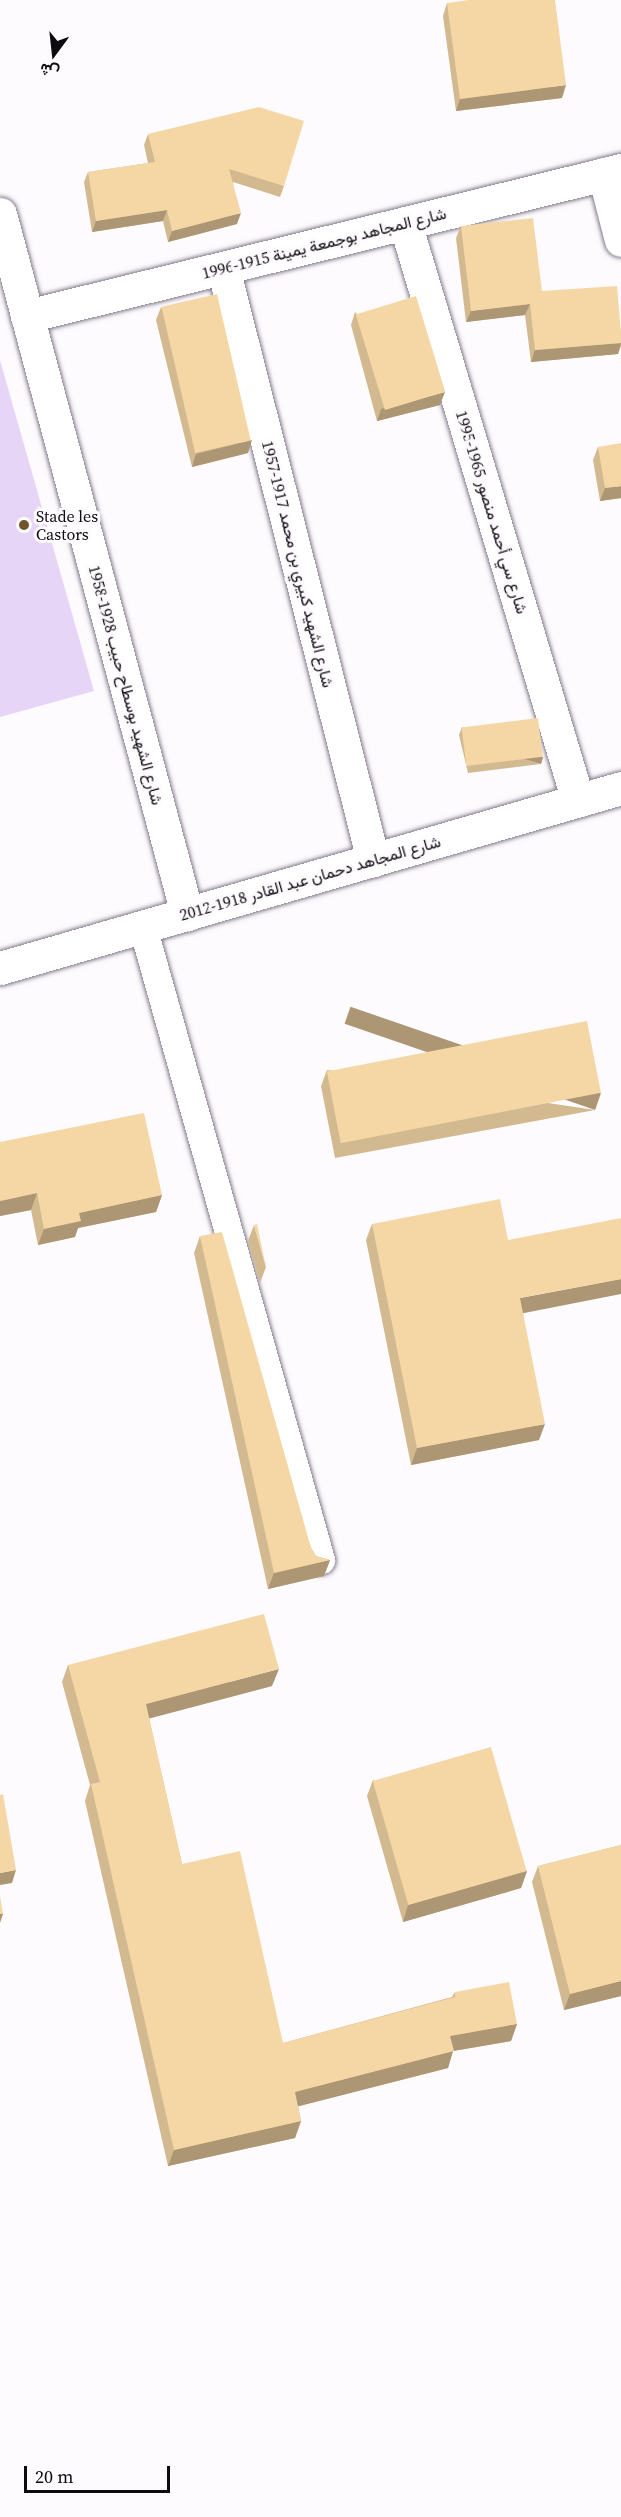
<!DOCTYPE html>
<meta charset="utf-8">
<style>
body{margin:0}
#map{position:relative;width:621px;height:2517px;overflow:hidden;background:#fdfbfe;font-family:"Source Serif 4",Vazirmatn,serif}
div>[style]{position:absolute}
.green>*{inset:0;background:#e7d5f7}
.roads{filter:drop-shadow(0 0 2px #847b8c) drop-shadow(0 0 2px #847b8c)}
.service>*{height:28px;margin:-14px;padding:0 14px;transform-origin:14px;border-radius:14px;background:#fff}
.minor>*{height:33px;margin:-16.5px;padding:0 16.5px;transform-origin:16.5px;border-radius:16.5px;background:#fff}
.wall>*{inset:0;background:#d3b98f}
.shaded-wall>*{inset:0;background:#ac9674;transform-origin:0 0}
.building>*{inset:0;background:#f5d7a6;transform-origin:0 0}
.dots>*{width:16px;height:16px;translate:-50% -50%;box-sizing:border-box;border:3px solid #fdfbfe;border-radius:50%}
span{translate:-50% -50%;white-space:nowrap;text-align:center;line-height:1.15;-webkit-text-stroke:6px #fdfbfe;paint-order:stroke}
.street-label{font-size:16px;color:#0d0a10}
.poi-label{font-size:16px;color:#0d0a10}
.left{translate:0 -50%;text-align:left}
.north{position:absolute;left:24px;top:24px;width:60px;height:60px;-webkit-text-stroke:4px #fdfbfe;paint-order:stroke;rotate:195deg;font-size:16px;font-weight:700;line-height:24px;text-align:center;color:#0d0a10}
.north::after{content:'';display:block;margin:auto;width:21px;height:27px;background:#0d0a10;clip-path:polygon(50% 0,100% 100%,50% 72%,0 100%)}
.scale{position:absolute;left:24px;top:2466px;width:146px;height:27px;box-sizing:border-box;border:3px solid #0d0a10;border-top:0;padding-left:8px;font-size:18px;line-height:21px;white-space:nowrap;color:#0d0a10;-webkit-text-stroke:4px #fdfbfe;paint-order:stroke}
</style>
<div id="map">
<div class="green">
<div style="clip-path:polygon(0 360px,94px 691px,0 717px)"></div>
</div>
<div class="roads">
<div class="service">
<div style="left:143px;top:927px;width:658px;rotate:74.29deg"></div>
</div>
<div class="minor">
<div style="left:604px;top:174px;width:68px;rotate:75.6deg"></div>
<div style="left:0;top:214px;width:725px;rotate:75.04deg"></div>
<div style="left:405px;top:223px;width:603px;rotate:73.34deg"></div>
<div style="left:223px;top:268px;width:611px;rotate:75.78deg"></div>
<div style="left:27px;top:316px;width:612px;rotate:-13.81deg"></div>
<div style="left:0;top:968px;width:647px;rotate:-16.16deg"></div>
</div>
</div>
<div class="wall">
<div style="clip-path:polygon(447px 3px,562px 98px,456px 111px,443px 16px)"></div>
<div style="clip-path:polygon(148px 134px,284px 186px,280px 197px,233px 182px,237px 224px,168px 242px,163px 221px,92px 232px,84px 182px,88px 172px,148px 163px,144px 145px)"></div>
<div style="clip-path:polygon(461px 226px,542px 291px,621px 332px,621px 346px,618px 354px,531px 362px,525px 315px,466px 322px,456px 238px)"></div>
<div style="clip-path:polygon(161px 307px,248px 453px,192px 467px,156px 320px)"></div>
<div style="clip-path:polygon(355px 312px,440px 405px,377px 421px,351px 325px)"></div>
<div style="clip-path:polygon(598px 447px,621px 498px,600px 501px,593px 460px)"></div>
<div style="clip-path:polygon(462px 727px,543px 757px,541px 764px,468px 773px,459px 735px)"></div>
<div style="clip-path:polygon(327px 1070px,595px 1110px,335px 1158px,321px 1086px)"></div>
<div style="clip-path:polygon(0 1142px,162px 1195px,156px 1212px,78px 1228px,75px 1237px,38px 1245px,31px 1210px,0 1216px)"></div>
<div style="clip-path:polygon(372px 1224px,523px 1313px,539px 1440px,411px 1465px,366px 1240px)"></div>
<div style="clip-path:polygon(254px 1225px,266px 1267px,260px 1283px,248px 1241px)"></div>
<div style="clip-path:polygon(200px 1236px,311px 1548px,316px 1556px,330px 1560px,324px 1576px,268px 1589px,194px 1253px)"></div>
<div style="clip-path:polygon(68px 1665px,272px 1686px,149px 1718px,182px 1864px,283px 2043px,452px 1997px,455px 1992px,517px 2024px,511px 2041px,453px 2051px,448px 2068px,298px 2106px,301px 2121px,295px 2138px,168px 2166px,85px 1801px,90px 1785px,62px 1682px)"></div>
<div style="clip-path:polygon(373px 1780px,527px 1871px,521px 1888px,403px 1922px,367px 1796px)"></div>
<div style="clip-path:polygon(621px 1845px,621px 1996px,564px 2010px,532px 1882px,538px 1866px)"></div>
</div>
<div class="shaded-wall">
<div style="clip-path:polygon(566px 85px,562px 98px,456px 111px,460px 99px)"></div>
<div style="clip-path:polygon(167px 210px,163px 221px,92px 232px,96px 221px)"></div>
<div style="clip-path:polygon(241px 213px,237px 224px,168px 242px,172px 231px)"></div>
<div style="clip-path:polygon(530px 304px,525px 315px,466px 322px,471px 311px)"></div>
<div style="clip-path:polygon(621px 343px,618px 354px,531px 362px,535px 350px)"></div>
<div style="clip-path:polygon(445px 392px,440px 405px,377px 421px,381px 409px)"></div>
<div style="clip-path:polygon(252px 440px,248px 453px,192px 467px,196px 454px)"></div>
<div style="clip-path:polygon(621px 486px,621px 498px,600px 501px,605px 488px)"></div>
<div style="left:543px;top:757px;width:7px;height:74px;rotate:106deg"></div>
<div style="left:601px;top:1093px;width:18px;height:265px;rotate:109deg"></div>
<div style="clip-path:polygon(37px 1193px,31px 1210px,0 1216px,0 1201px)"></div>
<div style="clip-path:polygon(162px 1195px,156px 1212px,78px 1228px,75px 1237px,38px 1245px,44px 1229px,79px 1213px)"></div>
<div style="clip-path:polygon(621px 1279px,621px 1294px,514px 1315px,520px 1298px)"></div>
<div style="clip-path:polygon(545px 1424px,539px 1440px,411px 1465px,417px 1448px)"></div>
<div style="clip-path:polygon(330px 1560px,324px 1576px,268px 1589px,274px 1573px)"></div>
<div style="clip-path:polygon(279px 1669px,272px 1686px,140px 1721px,146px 1704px)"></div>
<div style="clip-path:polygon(16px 1870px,12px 1883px,0 1885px,0 1873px)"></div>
<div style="clip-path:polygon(527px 1871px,521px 1888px,403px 1922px,408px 1905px)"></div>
<div style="clip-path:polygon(0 1914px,3px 1914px,0 1923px)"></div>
<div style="clip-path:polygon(621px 1981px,621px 1996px,564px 2010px,570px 1994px)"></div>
<div style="clip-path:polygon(517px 2024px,511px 2041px,453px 2051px,448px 2068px,288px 2109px,295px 2092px,450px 2036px)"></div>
<div style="clip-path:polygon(301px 2121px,295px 2138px,168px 2166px,174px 2150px)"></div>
</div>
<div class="building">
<div style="clip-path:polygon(469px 0,555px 0,566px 85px,460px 99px,447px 3px)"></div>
<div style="clip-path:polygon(259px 107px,304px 121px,284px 186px,229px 169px,241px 213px,172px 231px,167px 210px,96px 221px,88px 172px,155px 162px,148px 134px)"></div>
<div style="clip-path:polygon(533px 218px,542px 291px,617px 286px,621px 332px,621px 343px,535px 350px,530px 304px,471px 311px,461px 226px)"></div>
<div style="left:217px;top:294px;width:150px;height:57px;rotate:77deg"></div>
<div style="left:416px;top:296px;width:100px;height:63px;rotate:73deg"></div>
<div style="clip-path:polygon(621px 443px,621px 486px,605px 488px,598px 447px)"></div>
<div style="left:538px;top:718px;width:39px;height:77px;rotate:83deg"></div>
<div style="left:587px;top:1021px;width:73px;height:265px;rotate:79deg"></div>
<div style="clip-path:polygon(144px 1113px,162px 1195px,79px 1213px,81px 1221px,44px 1229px,37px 1193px,0 1201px,0 1142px)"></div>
<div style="clip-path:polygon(500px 1199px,508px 1240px,621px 1218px,621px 1279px,520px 1298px,545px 1424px,417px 1448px,372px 1224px)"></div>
<div style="clip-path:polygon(257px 1224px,266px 1267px,254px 1225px)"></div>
<div style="clip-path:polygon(222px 1232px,311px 1548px,316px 1556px,330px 1560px,274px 1573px,200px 1236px)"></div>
<div style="clip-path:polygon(264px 1614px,279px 1669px,146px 1704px,182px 1864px,240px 1851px,283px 2043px,455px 1997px,455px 1992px,509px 1982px,517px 2024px,450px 2036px,454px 2051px,295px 2092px,301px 2121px,174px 2150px,91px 1784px,100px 1782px,68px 1665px)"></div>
<div style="left:491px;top:1747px;width:129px;height:123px;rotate:74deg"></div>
<div style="clip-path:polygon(3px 1794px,16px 1870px,0 1873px,0 1795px)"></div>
<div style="clip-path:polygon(621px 1845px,621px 1981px,570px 1994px,538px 1866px)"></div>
<div style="clip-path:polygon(0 1896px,3px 1914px,0 1914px)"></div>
</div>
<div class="dots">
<div style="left:24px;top:525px;background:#6f5527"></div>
</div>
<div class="street-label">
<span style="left:324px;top:243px;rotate:-14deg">شارع المجاهد بوجمعة يمينة 1915-1996</span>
<span style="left:492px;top:512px;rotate:73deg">شارع سي أحمد منصور 1965-1995</span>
<span style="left:298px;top:564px;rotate:76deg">شارع الشهيد كبيري بن محمد 1917-1957</span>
<span style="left:126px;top:685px;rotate:75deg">شارع الشهيد بوسطاح حبيب 1928-1958</span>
<span style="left:310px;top:878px;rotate:-16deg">شارع المجاهد دحمان عبد القادر 1918-2012</span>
</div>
<div class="poi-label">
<span class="left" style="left:36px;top:525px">Stade les<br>Castors</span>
</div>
<div class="north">ش</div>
<div class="scale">20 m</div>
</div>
